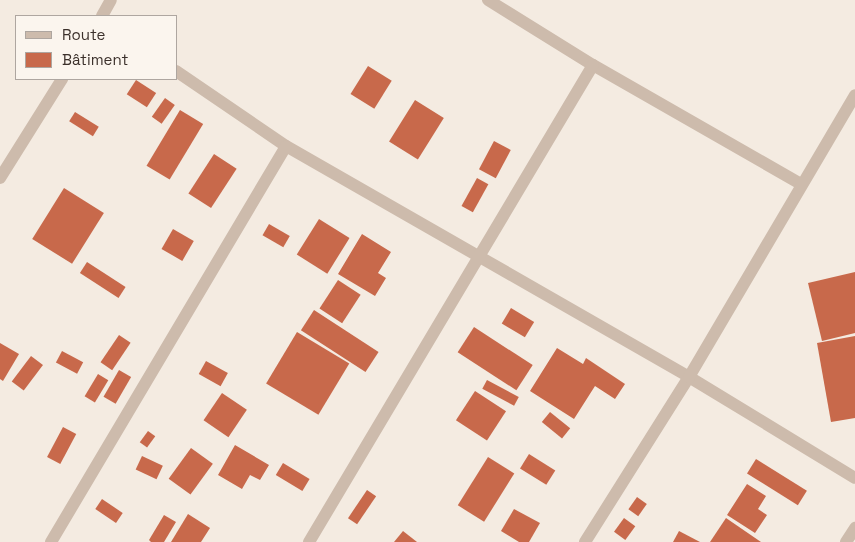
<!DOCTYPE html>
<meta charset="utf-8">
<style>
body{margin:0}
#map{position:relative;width:855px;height:542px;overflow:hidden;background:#f4ebe1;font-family:"Space Grotesk",sans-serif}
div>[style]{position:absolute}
.building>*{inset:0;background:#c8694b;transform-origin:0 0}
.minor>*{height:12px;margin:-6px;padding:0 6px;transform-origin:6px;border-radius:6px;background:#cdbbac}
span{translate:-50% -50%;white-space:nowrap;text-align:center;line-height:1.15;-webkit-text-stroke:4.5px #fbf5ee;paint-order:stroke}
.legend{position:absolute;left:15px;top:15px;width:162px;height:65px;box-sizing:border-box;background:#fbf5ee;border:1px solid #aea6a0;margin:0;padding:6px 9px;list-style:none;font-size:15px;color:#3b302b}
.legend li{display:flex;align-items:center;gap:10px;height:25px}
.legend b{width:25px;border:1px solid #aea6a0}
</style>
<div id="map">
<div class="building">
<div style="left:368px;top:66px;width:28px;height:33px;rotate:32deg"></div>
<div style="left:136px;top:80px;width:24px;height:17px;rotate:33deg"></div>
<div style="left:165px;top:98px;width:12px;height:23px;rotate:35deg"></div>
<div style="left:415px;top:100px;width:34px;height:49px;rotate:32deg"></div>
<div style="left:180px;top:110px;width:27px;height:65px;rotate:31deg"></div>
<div style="left:75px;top:112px;width:28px;height:11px;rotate:32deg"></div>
<div style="left:494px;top:141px;width:19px;height:32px;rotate:28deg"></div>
<div style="left:214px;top:154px;width:27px;height:47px;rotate:33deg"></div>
<div style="left:477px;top:178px;width:13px;height:32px;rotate:29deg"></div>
<div style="left:64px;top:188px;width:47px;height:60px;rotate:32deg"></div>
<div style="left:319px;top:219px;width:36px;height:42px;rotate:32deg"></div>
<div style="left:269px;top:224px;width:24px;height:13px;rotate:30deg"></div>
<div style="left:173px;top:229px;width:24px;height:23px;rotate:30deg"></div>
<div style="clip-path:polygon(362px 234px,391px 252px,378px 273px,386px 278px,375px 296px,338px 274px)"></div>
<div style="left:87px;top:262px;width:46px;height:13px;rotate:33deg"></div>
<div style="clip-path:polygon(855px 272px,855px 333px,822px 341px,808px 283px)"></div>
<div style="left:338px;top:280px;width:27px;height:34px;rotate:33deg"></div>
<div style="left:511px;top:308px;width:27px;height:18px;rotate:31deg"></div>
<div style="left:314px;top:310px;width:77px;height:24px;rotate:33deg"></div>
<div style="left:474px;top:327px;width:70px;height:30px;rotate:33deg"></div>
<div style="left:297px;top:332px;width:61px;height:60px;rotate:31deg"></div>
<div style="left:119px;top:335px;width:14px;height:33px;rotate:34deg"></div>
<div style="clip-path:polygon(855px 336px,855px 418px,831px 422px,817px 343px)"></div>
<div style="clip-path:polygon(0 343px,19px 354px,3px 381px,0 379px)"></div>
<div style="clip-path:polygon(557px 348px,583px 364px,586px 358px,625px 384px,615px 399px,595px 386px,574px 419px,530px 391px)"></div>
<div style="left:62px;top:351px;width:24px;height:13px;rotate:28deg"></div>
<div style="left:31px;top:356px;width:15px;height:32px;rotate:37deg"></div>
<div style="left:206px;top:361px;width:25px;height:15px;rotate:29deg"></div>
<div style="left:119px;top:370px;width:14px;height:31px;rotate:30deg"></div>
<div style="left:98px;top:374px;width:12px;height:26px;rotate:31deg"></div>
<div style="left:487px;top:380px;width:36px;height:10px;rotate:28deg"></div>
<div style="left:475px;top:391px;width:37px;height:35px;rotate:33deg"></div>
<div style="left:222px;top:393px;width:30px;height:33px;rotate:34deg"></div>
<div style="left:550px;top:412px;width:26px;height:13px;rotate:39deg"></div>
<div style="left:63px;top:427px;width:15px;height:34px;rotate:28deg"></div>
<div style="left:148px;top:431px;width:9px;height:14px;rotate:36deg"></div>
<div style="clip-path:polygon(235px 445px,269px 465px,260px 480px,250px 475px,242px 489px,218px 475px)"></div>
<div style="left:191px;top:448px;width:27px;height:38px;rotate:36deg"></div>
<div style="left:529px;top:454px;width:31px;height:17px;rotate:32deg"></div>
<div style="left:142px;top:456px;width:23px;height:15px;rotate:25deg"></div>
<div style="left:488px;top:457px;width:31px;height:57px;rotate:32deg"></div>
<div style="left:756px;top:459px;width:60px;height:17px;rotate:32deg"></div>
<div style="left:283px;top:463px;width:31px;height:14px;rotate:31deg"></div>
<div style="clip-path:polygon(747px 484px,766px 496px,758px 509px,767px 515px,755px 533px,727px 515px)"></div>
<div style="left:367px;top:490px;width:11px;height:34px;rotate:34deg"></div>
<div style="left:637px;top:497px;width:12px;height:15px;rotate:35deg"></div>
<div style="left:102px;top:499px;width:25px;height:12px;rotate:34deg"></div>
<div style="clip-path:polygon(514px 509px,540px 523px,529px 542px,519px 542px,501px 531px)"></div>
<div style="clip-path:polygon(188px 514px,210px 528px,201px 542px,171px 542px)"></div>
<div style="clip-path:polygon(164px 515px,176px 522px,164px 542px,151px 542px,149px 540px)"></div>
<div style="left:624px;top:518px;width:14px;height:17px;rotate:36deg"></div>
<div style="clip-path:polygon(726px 518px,761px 542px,710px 542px)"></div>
<div style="clip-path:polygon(403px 531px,417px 542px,394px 542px)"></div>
<div style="clip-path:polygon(679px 531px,700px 542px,673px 542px)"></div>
</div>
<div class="minor">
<div style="left:488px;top:0;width:123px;rotate:31.8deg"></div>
<div style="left:593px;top:65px;width:240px;rotate:29.8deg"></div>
<div style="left:102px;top:16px;width:18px;rotate:-61deg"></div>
<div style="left:176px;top:71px;width:133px;rotate:34.3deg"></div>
<div style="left:286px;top:146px;width:465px;rotate:29.8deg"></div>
<div style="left:689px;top:377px;width:194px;rotate:31.3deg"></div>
<div style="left:0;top:178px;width:117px;rotate:-57.9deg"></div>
<div style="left:51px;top:542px;width:460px;rotate:-59.3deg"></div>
<div style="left:309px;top:542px;width:555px;rotate:-59.23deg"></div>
<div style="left:585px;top:542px;width:195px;rotate:-57.8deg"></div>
<div style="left:689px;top:377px;width:327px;rotate:-59.5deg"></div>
<div style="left:846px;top:542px;width:17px;rotate:-57deg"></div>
</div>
<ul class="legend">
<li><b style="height:6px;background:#cdbbac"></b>Route</li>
<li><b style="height:14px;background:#c8694b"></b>Bâtiment</li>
</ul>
</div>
